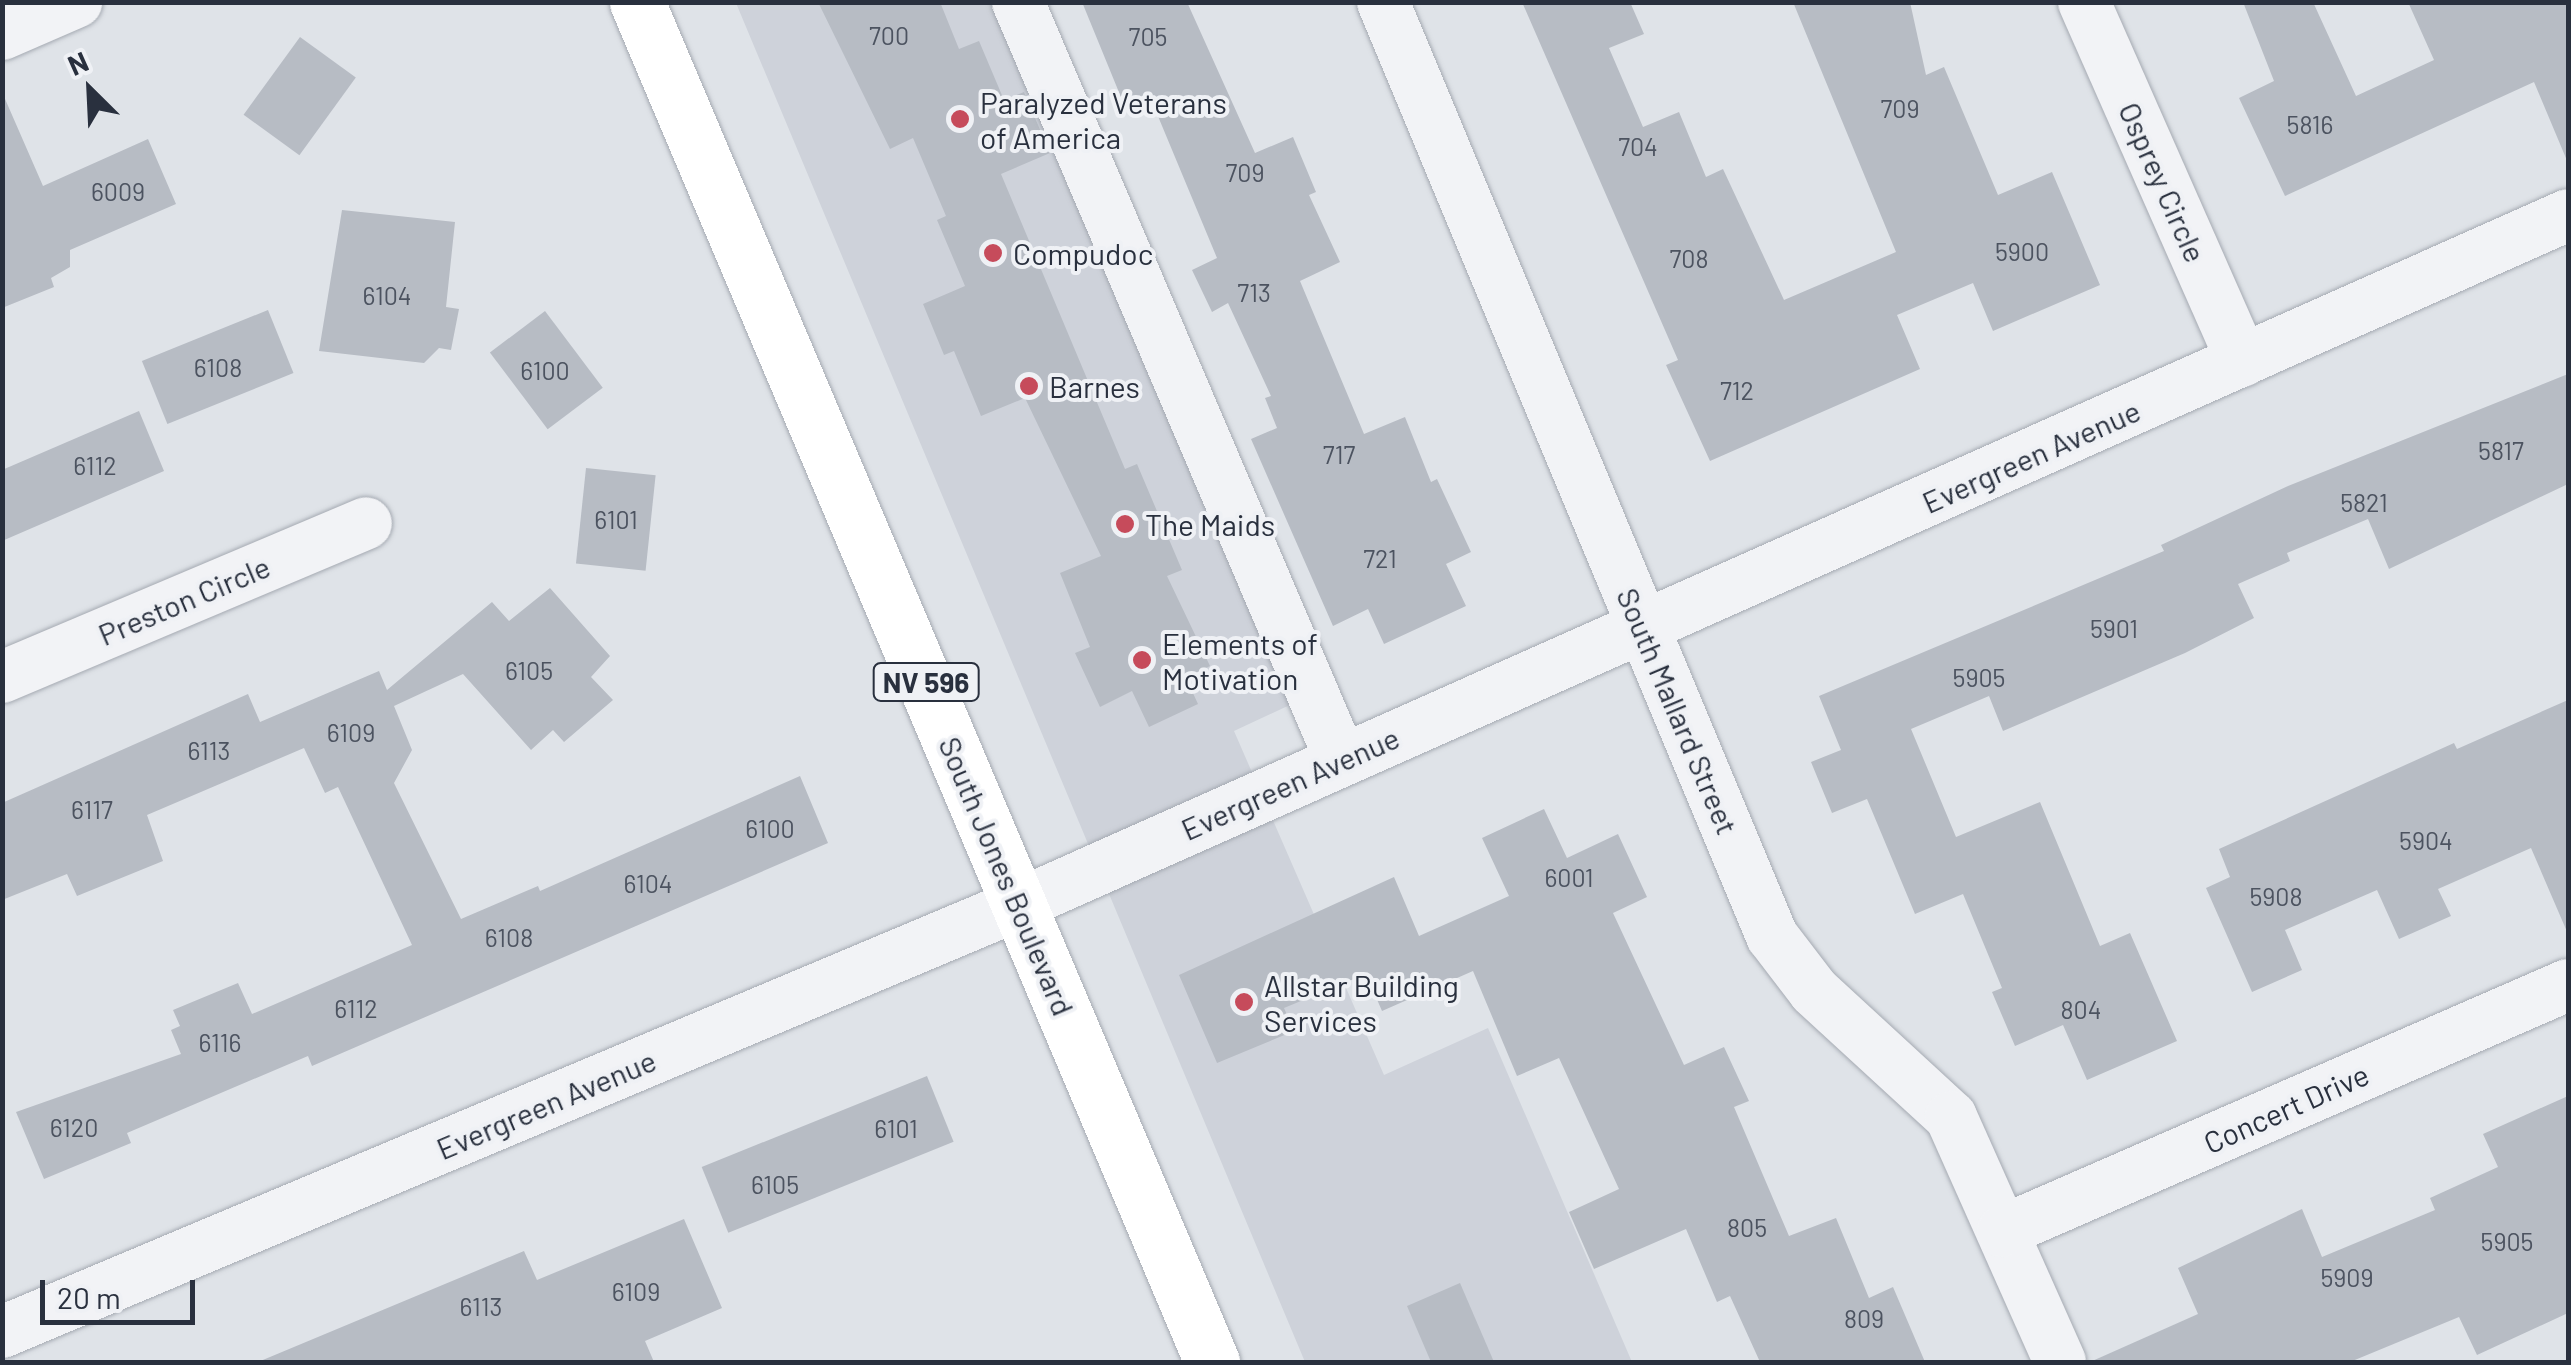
<!DOCTYPE html>
<style>
body{margin:0}
#map{position:relative;width:2571px;height:1365px;overflow:hidden;background:#dfe3e8;font-family:Barlow,sans-serif}
div>[style]{position:absolute}
.built>*{inset:0;background:#ced2da}
.building>*{inset:0;background:#b7bcc4;transform-origin:0 0}
.roads{filter:drop-shadow(0 0 2px #a5aab2) drop-shadow(0 0 2px #a5aab2)}
.minor>*{height:52px;margin:-26px;padding:0 26px;transform-origin:26px;border-radius:26px;background:#f2f3f6}
.major>*{height:55px;margin:-27.5px;padding:0 27.5px;transform-origin:27.5px;border-radius:27.5px;background:#fff}
.dots>*{width:28px;height:28px;translate:-50% -50%;box-sizing:border-box;border:5px solid #eff1f5;border-radius:50%}
span{translate:-50% -50%;white-space:nowrap;text-align:center;line-height:1.15;-webkit-text-stroke:8px #eff1f5;paint-order:stroke}
.number-label{font-size:25px;color:#4c5360}
.number-label span{-webkit-text-stroke-width:0}
.shield-label span{padding:2px 8px;background:#eff1f5;border:2px solid;border-radius:8px;-webkit-text-stroke-width:0}
.shield-label{font-size:28px;color:#29303e;font-weight:700}
.poi-label{font-size:30px;color:#29303e}
.left{translate:0 -50%;text-align:left}
.street-label{font-size:30px;color:#29303e}
.frame{position:absolute;inset:0;border:5px solid #29303e;pointer-events:none}
.north{position:absolute;left:40px;top:40px;width:100px;height:100px;-webkit-text-stroke:8px #eff1f5;paint-order:stroke;rotate:336deg;font-size:28px;font-weight:700;line-height:40px;text-align:center;color:#29303e}
.north::after{content:'';display:block;margin:auto;width:35px;height:45px;background:#29303e;clip-path:polygon(50% 0,100% 100%,50% 72%,0 100%)}
.scale{position:absolute;left:40px;top:1280px;width:155px;height:45px;box-sizing:border-box;border:5px solid #29303e;border-top:0;padding-left:12px;font-size:30px;line-height:35px;white-space:nowrap;color:#29303e;-webkit-text-stroke:8px #eff1f5;paint-order:stroke}
</style>
<div id="map">
<div class="built">
<div style="clip-path:polygon(736px 3px,995px 3px,1292px 704px,1234px 731px,1384px 1075px,1488px 1028px,1632px 1362px,1305px 1362px)"></div>
</div>
<div class="building">
<div style="clip-path:polygon(818px 2px,940px 2px,959px 49px,979px 41px,1004px 100px,1024px 92px,1050px 153px,1001px 174px,1125px 469px,1137px 464px,1182px 570px,1167px 576px,1210px 666px,1186px 678px,1198px 704px,1149px 727px,1132px 691px,1100px 707px,1075px 653px,1090px 647px,1060px 573px,1101px 556px,1025px 398px,981px 416px,954px 351px,944px 355px,923px 304px,965px 286px,937px 220px,946px 216px,913px 138px,890px 149px)"></div>
<div style="clip-path:polygon(1082px 2px,1187px 2px,1255px 153px,1293px 137px,1316px 192px,1309px 195px,1340px 262px,1300px 281px,1364px 434px,1405px 417px,1431px 482px,1437px 479px,1471px 552px,1446px 564px,1466px 606px,1384px 644px,1368px 609px,1333px 626px,1251px 439px,1277px 428px,1265px 398px,1271px 396px,1228px 303px,1212px 312px,1192px 270px,1217px 258px,1150px 97px,1125px 107px)"></div>
<div style="clip-path:polygon(1522px 2px,1630px 2px,1644px 34px,1609px 48px,1643px 127px,1679px 112px,1706px 177px,1723px 169px,1784px 300px,1896px 252px,1793px 2px,1910px 2px,1926px 75px,1944px 67px,1998px 195px,2052px 172px,2100px 285px,1993px 331px,1973px 283px,1897px 315px,1920px 369px,1710px 461px,1666px 365px,1678px 360px)"></div>
<div style="clip-path:polygon(2243px 2px,2313px 2px,2356px 96px,2434px 60px,2408px 2px,2568px 2px,2568px 163px,2534px 82px,2285px 196px,2239px 98px,2274px 81px)"></div>
<div style="left:300px;top:37px;width:69px;height:96px;rotate:36deg"></div>
<div style="clip-path:polygon(2px 92px,43px 186px,148px 139px,176px 204px,70px 250px,70px 267px,51px 278px,54px 287px,2px 308px)"></div>
<div style="clip-path:polygon(342px 210px,455px 222px,446px 307px,459px 309px,451px 350px,439px 348px,424px 363px,319px 351px)"></div>
<div style="left:268px;top:310px;width:68px;height:136px;rotate:68deg"></div>
<div style="left:545px;top:311px;width:96px;height:69px;rotate:53deg"></div>
<div style="clip-path:polygon(2568px 374px,2568px 484px,2389px 569px,2368px 519px,2287px 553px,2290px 561px,2238px 584px,2254px 618px,2185px 653px,2003px 731px,1989px 696px,1911px 729px,1956px 837px,2040px 802px,2100px 946px,2130px 933px,2177px 1041px,2087px 1080px,2063px 1025px,2015px 1046px,1992px 992px,2002px 988px,1963px 894px,1915px 914px,1867px 799px,1832px 813px,1811px 762px,1841px 750px,1819px 696px,2164px 551px,2161px 545px,2288px 486px)"></div>
<div style="clip-path:polygon(139px 411px,164px 471px,2px 541px,2px 470px)"></div>
<div style="left:586px;top:468px;width:70px;height:96px;rotate:6deg"></div>
<div style="clip-path:polygon(550px 588px,610px 656px,591px 677px,613px 700px,564px 742px,553px 730px,531px 750px,463px 674px,394px 706px,412px 750px,394px 783px,461px 919px,538px 886px,540px 891px,800px 776px,828px 843px,312px 1066px,308px 1056px,127px 1133px,131px 1143px,44px 1179px,16px 1112px,181px 1054px,171px 1030px,180px 1026px,173px 1010px,238px 983px,252px 1014px,412px 945px,338px 787px,325px 793px,304px 748px,147px 815px,163px 861px,77px 896px,67px 874px,2px 900px,2px 803px,248px 694px,260px 722px,379px 671px,387px 690px,492px 602px,509px 621px)"></div>
<div style="clip-path:polygon(2568px 700px,2568px 934px,2531px 848px,2438px 889px,2451px 916px,2399px 939px,2377px 890px,2285px 930px,2302px 970px,2252px 992px,2206px 888px,2230px 877px,2219px 849px,2454px 743px,2457px 749px)"></div>
<div style="clip-path:polygon(1544px 809px,1567px 858px,1618px 834px,1647px 897px,1613px 913px,1684px 1065px,1724px 1047px,1749px 1101px,1734px 1107px,1789px 1236px,1836px 1218px,1869px 1298px,1893px 1287px,1925px 1362px,1760px 1362px,1730px 1296px,1717px 1302px,1686px 1229px,1594px 1269px,1569px 1212px,1619px 1189px,1559px 1058px,1517px 1076px,1473px 971px,1382px 1011px,1366px 974px,1284px 1008px,1294px 1031px,1217px 1063px,1179px 975px,1394px 877px,1419px 936px,1509px 896px,1482px 838px)"></div>
<div style="left:927px;top:1076px;width:71px;height:243px;rotate:68deg"></div>
<div style="clip-path:polygon(2568px 1096px,2568px 1313px,2477px 1355px,2459px 1317px,2350px 1362px,2090px 1362px,2198px 1314px,2178px 1268px,2302px 1209px,2322px 1257px,2435px 1210px,2430px 1198px,2498px 1167px,2483px 1134px)"></div>
<div style="clip-path:polygon(684px 1219px,722px 1308px,645px 1341px,654px 1362px,258px 1362px,524px 1251px,537px 1280px)"></div>
<div style="clip-path:polygon(1460px 1283px,1494px 1362px,1431px 1362px,1407px 1306px)"></div>
</div>
<div class="roads">
<div class="minor">
<div style="left:1018px;top:2px;width:824px;rotate:66.92deg"></div>
<div style="left:1383px;top:2px;width:1012px;rotate:67.39deg"></div>
<div style="left:1772px;top:936px;width:69px;rotate:52.6deg"></div>
<div style="left:1814px;top:991px;width:186px;rotate:42.6deg"></div>
<div style="left:1951px;top:1117px;width:268px;rotate:66deg"></div>
<div style="left:2084px;top:2px;width:392px;rotate:66.2deg"></div>
<div style="left:2px;top:34px;width:81px;rotate:-23.4deg"></div>
<div style="left:2px;top:677px;width:395px;rotate:-22.9deg"></div>
<div style="left:2003px;top:1231px;width:616px;rotate:-23.53deg"></div>
<div style="left:2px;top:1332px;width:1104px;rotate:-22.8deg"></div>
<div style="left:1020px;top:904px;width:1694px;rotate:-23.99deg"></div>
</div>
<div class="major">
<div style="left:637px;top:2px;width:1477px;rotate:67.08deg"></div>
</div>
</div>
<div class="dots">
<div style="left:960px;top:119px;background:#c64b5b"></div>
<div style="left:993px;top:253px;background:#c64b5b"></div>
<div style="left:1029px;top:386px;background:#c64b5b"></div>
<div style="left:1125px;top:524px;background:#c64b5b"></div>
<div style="left:1142px;top:660px;background:#c64b5b"></div>
<div style="left:1244px;top:1002px;background:#c64b5b"></div>
</div>
<div class="number-label">
<span style="left:889px;top:35px">700</span>
<span style="left:1148px;top:36px">705</span>
<span style="left:1900px;top:108px">709</span>
<span style="left:2310px;top:124px">5816</span>
<span style="left:1638px;top:146px">704</span>
<span style="left:1245px;top:172px">709</span>
<span style="left:118px;top:191px">6009</span>
<span style="left:2022px;top:251px">5900</span>
<span style="left:1689px;top:258px">708</span>
<span style="left:1254px;top:292px">713</span>
<span style="left:387px;top:295px">6104</span>
<span style="left:218px;top:367px">6108</span>
<span style="left:545px;top:370px">6100</span>
<span style="left:1737px;top:390px">712</span>
<span style="left:2501px;top:450px">5817</span>
<span style="left:1339px;top:454px">717</span>
<span style="left:95px;top:465px">6112</span>
<span style="left:2364px;top:502px">5821</span>
<span style="left:616px;top:519px">6101</span>
<span style="left:1380px;top:558px">721</span>
<span style="left:2114px;top:628px">5901</span>
<span style="left:529px;top:670px">6105</span>
<span style="left:1979px;top:677px">5905</span>
<span style="left:351px;top:732px">6109</span>
<span style="left:209px;top:750px">6113</span>
<span style="left:92px;top:809px">6117</span>
<span style="left:770px;top:828px">6100</span>
<span style="left:2426px;top:840px">5904</span>
<span style="left:1569px;top:877px">6001</span>
<span style="left:648px;top:883px">6104</span>
<span style="left:2276px;top:896px">5908</span>
<span style="left:509px;top:937px">6108</span>
<span style="left:356px;top:1008px">6112</span>
<span style="left:2081px;top:1009px">804</span>
<span style="left:220px;top:1042px">6116</span>
<span style="left:74px;top:1127px">6120</span>
<span style="left:896px;top:1128px">6101</span>
<span style="left:775px;top:1184px">6105</span>
<span style="left:1747px;top:1227px">805</span>
<span style="left:2507px;top:1241px">5905</span>
<span style="left:2347px;top:1277px">5909</span>
<span style="left:636px;top:1291px">6109</span>
<span style="left:481px;top:1306px">6113</span>
<span style="left:1864px;top:1318px">809</span>
</div>
<div class="shield-label">
<span style="left:926px;top:682px">NV 596</span>
</div>
<div class="poi-label">
<span class="left" style="left:980px;top:119px">Paralyzed Veterans<br>of America</span>
<span class="left" style="left:1013px;top:253px">Compudoc</span>
<span class="left" style="left:1049px;top:386px">Barnes</span>
<span class="left" style="left:1145px;top:524px">The Maids</span>
<span class="left" style="left:1162px;top:660px">Elements of<br>Motivation</span>
<span class="left" style="left:1264px;top:1002px">Allstar Building<br>Services</span>
</div>
<div class="street-label">
<span style="left:2163px;top:182px;rotate:66deg">Osprey Circle</span>
<span style="left:2031px;top:456px;rotate:-24deg">Evergreen Avenue</span>
<span style="left:184px;top:600px;rotate:-23deg">Preston Circle</span>
<span style="left:1678px;top:711px;rotate:67deg">South Mallard Street</span>
<span style="left:1290px;top:783px;rotate:-24deg">Evergreen Avenue</span>
<span style="left:1007px;top:876px;rotate:67deg">South Jones Boulevard</span>
<span style="left:546px;top:1104px;rotate:-23deg">Evergreen Avenue</span>
<span style="left:2286px;top:1108px;rotate:-24deg">Concert Drive</span>
</div>
<div class="frame"></div>
<div class="north">N</div>
<div class="scale">20 m</div>
</div>
